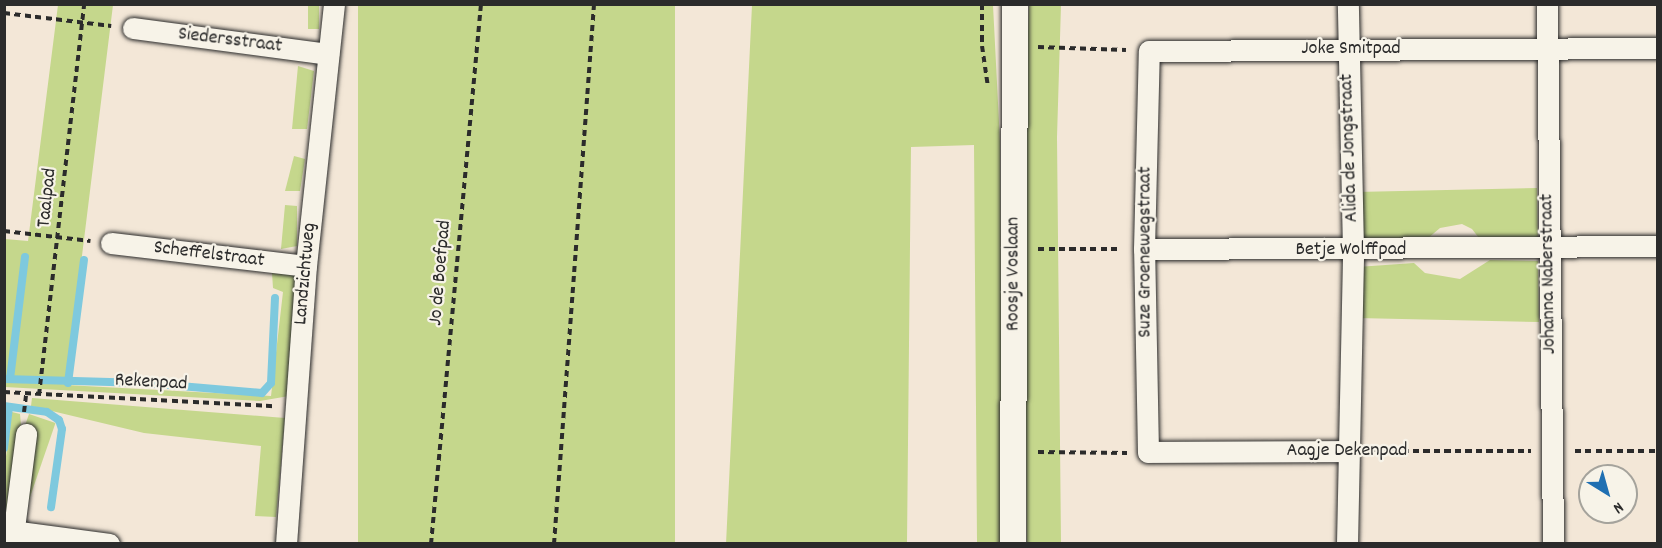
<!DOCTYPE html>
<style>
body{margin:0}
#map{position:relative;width:1662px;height:548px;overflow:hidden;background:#f3e7d7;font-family:Dekko,sans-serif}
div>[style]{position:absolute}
.green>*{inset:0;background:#c5d78c;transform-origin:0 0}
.stream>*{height:8px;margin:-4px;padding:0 4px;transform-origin:4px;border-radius:4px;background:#7ec9de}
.path>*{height:4px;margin-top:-2px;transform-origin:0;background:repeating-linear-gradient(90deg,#2b2b2b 0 6px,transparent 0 10.5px)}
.roads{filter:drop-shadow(0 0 2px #2b2b2b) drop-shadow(0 0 2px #2b2b2b)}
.minor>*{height:21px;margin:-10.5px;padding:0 10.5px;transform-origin:10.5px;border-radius:10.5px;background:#f7f3e8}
.tertiary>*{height:26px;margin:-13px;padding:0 13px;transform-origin:13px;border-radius:13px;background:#f7f3e8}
span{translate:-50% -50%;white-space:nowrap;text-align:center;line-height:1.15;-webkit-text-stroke:4.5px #f7f3e8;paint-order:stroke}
.street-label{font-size:20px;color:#2b2b2b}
.frame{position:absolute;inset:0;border:6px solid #2b2b2b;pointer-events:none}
.north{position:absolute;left:1578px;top:464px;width:60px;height:60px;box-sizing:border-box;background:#f7f3e8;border:2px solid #a5a39c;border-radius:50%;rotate:143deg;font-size:16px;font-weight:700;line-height:24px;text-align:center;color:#2b2b2b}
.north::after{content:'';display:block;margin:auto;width:21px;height:27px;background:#1f6fb2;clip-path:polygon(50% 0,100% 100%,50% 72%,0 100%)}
</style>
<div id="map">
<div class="green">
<div style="clip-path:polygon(58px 5px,113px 5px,66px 385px,271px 396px,283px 292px,273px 288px,272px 273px,297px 274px,289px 396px,260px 401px,5px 387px,5px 239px,28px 241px)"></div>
<div style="left:308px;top:5px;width:11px;height:24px"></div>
<div style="left:358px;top:5px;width:317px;height:541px"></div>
<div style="clip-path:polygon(752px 5px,993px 5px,1000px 142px,1002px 543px,977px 543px,974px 145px,911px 147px,907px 543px,726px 544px)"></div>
<div style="clip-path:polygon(1029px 5px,1061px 5px,1057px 137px,1061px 543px,1027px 544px,1024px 140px)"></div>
<div style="clip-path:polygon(298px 66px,314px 71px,307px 129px,292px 129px)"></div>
<div style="clip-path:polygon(294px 156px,305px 159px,300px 191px,285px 191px)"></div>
<div style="clip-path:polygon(1537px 188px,1538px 243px,1482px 242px,1472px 229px,1462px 224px,1440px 228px,1427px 239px,1357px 243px,1356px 192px)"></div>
<div style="clip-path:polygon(285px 205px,297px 206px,297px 246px,281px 249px)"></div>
<div style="clip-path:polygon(1490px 260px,1538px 261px,1539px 322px,1357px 318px,1357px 267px,1414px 263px,1425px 273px,1460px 279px)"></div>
<div style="clip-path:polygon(32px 398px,285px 418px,276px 517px,255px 516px,261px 446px,144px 433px,31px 406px)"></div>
<div style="clip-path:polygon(12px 412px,20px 414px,22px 436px,11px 516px,5px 514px,5px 464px)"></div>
<div style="left:29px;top:414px;width:28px;height:112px;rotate:19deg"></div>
</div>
<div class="stream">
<div style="left:4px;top:379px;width:141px;rotate:1.6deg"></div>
<div style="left:145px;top:383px;width:117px;rotate:4.9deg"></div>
<div style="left:262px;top:393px;width:13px;rotate:-48deg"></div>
<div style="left:271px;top:383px;width:85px;rotate:-87.3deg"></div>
<div style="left:10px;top:379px;width:123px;rotate:-83deg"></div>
<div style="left:68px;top:383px;width:124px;rotate:-82.6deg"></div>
<div style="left:4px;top:406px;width:43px;rotate:7.9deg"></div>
<div style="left:47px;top:412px;width:14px;rotate:34deg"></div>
<div style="left:59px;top:420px;width:9px;rotate:72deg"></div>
<div style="left:62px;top:429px;width:79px;rotate:98deg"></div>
<div style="left:4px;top:448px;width:41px;rotate:-83deg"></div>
</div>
<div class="path">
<div style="left:982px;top:4px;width:42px;rotate:90deg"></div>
<div style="left:982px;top:46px;width:41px;rotate:81.7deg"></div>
<div style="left:4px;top:13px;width:108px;rotate:6.9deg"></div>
<div style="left:1038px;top:47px;width:88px;rotate:2deg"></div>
<div style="left:4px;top:231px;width:87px;rotate:6.6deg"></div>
<div style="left:1038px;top:249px;width:84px"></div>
<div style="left:4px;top:392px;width:270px;rotate:3deg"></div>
<div style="left:39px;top:395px;width:394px;rotate:-83.4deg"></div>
<div style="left:24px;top:412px;width:17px;rotate:-83deg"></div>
<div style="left:1371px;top:451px;width:160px"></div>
<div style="left:1575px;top:451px;width:83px"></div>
<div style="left:1038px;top:452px;width:89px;rotate:0.6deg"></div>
<div style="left:431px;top:544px;width:542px;rotate:-84.71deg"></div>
<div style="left:554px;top:544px;width:541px;rotate:-85.76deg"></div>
</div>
<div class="roads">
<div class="minor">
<div style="left:1547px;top:4px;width:540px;rotate:89.36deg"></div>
<div style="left:133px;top:28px;width:197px;rotate:7.6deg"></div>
<div style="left:111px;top:243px;width:196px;rotate:6.7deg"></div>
<div style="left:1144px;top:249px;width:514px;rotate:-0.33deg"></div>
<div style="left:1349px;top:451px;width:201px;rotate:179.7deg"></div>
<div style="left:1148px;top:452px;width:203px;rotate:-91.1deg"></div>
<div style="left:1144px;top:249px;width:198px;rotate:-88.6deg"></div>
<div style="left:1149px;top:51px;width:509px;rotate:-0.34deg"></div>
<div style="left:4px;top:530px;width:106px;rotate:7.6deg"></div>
<div style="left:12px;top:544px;width:111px;rotate:-82.7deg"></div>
<div style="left:286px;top:544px;width:279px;rotate:-85.9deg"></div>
<div style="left:306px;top:266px;width:263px;rotate:-83.9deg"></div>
<div style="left:1347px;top:544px;width:294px;rotate:-88.8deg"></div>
<div style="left:1353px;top:250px;width:246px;rotate:-91.2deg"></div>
</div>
<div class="tertiary">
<div style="left:1013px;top:544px;width:540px;rotate:-89.79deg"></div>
</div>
</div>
<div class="street-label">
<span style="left:230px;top:41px;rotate:7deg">Siedersstraat</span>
<span style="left:1351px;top:49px">Joke Smitpad</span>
<span style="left:1350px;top:148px;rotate:-92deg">Alida de Jongstraat</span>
<span style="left:48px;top:198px;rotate:-84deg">Taalpad</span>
<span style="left:1351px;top:250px">Betje Wolffpad</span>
<span style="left:1146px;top:252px;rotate:-90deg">Suze Groenewegstraat</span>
<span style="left:209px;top:255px;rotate:7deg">Scheffelstraat</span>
<span style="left:441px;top:273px;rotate:-85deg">Jo de Boefpad</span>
<span style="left:306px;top:274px;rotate:-85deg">Landzichtweg</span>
<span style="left:1014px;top:274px;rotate:-90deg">Roosje Voslaan</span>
<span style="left:1549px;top:274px;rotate:-91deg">Johanna Naberstraat</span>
<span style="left:151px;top:383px;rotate:3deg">Rekenpad</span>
<span style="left:1347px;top:451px">Aagje Dekenpad</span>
</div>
<div class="frame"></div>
<div class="north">N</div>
</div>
